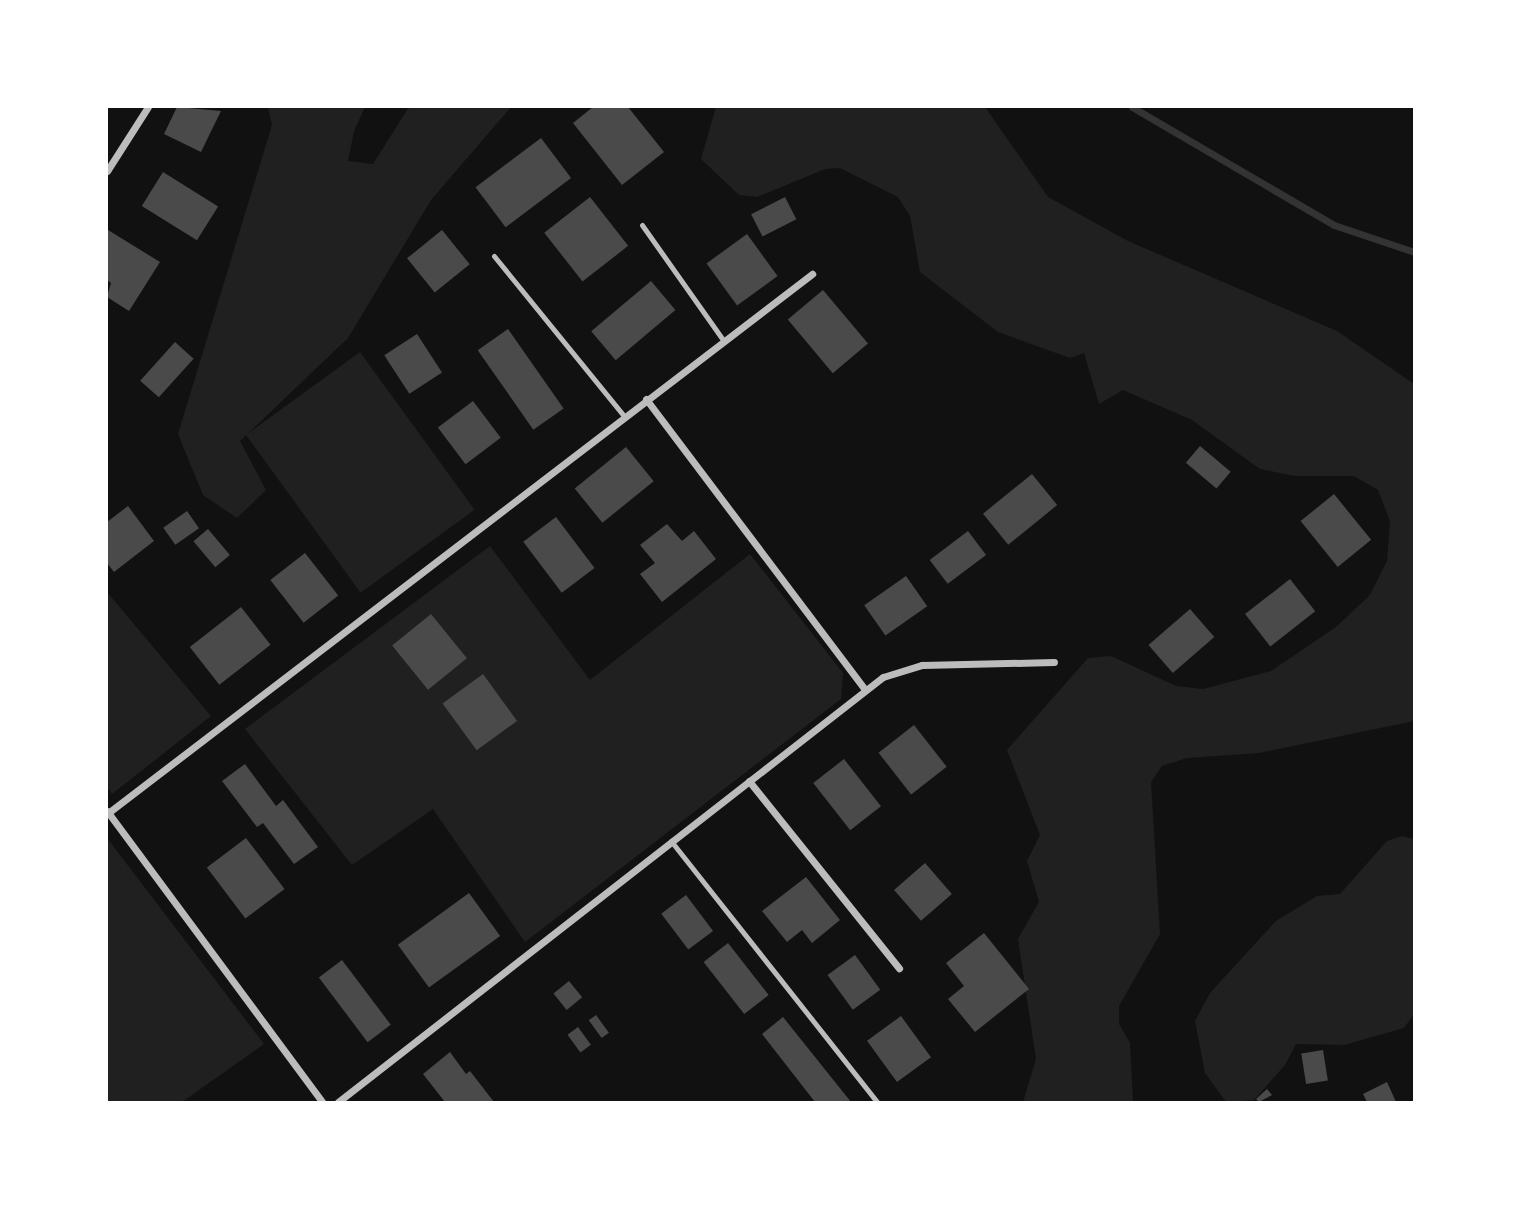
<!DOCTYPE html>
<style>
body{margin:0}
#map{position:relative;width:1521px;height:1209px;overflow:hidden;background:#111;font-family:"DejaVu Sans",sans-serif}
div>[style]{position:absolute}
.green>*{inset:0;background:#202020;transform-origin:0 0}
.stream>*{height:7px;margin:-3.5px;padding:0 3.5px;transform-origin:3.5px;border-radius:3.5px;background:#333}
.building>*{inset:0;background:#4a4a4a;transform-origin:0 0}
.service>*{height:5px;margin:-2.5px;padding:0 2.5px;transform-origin:2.5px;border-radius:2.5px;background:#bcbcbc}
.minor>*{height:7px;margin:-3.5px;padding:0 3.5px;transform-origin:3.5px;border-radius:3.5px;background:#bcbcbc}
span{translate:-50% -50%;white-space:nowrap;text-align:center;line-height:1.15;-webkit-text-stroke:7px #fff;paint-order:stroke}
.frame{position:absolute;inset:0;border:108px solid #fff;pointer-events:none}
</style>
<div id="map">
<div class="green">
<div style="clip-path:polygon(268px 107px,365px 107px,354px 131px,348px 161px,373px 164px,409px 107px,511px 107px,431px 200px,348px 338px,240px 441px,266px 490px,237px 518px,203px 495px,178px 434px,272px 125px)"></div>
<div style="clip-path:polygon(716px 107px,985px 107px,1048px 197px,1128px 241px,1337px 331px,1414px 384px,1414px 721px,1259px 753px,1187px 758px,1162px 766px,1151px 782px,1160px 934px,1119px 1006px,1119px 1024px,1130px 1043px,1133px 1102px,1023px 1102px,1036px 1059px,1018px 939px,1039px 902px,1027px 861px,1040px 835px,1007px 750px,1088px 658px,1111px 656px,1176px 686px,1203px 689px,1271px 671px,1336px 627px,1370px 595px,1387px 561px,1390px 521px,1378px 490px,1354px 476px,1295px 476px,1260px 469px,1192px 420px,1123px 390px,1099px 404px,1084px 353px,1070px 358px,998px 332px,920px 272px,910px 216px,898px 197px,840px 168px,825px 169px,757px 197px,739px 195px,701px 159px)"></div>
<div style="left:360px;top:352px;width:195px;height:141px;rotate:54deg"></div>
<div style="clip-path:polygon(490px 546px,590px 680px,750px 554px,843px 673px,841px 699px,525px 942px,433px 809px,352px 865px,245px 729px)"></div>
<div style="clip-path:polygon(107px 592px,211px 716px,112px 794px,107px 787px)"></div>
<div style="clip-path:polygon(1402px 836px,1414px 839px,1414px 1014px,1404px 1028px,1344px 1045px,1296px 1044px,1285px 1065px,1254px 1100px,1226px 1102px,1205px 1073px,1195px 1021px,1210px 993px,1276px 921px,1317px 896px,1340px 894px,1387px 841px)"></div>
<div style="clip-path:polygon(107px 838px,264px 1044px,182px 1102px,107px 1102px)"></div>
</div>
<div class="stream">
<div style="left:1132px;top:107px;width:234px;rotate:30.3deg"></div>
<div style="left:1334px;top:225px;width:84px;rotate:18.6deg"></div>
</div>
<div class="building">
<div style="clip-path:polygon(177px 107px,221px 111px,201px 152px,164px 134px)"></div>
<div style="clip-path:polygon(593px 107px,628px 107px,664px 152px,622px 185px,573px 123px)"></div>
<div style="left:541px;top:138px;width:50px;height:82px;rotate:53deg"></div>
<div style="left:163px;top:172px;width:65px;height:40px;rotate:32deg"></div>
<div style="left:590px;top:197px;width:62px;height:58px;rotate:52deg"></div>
<div style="left:785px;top:197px;width:25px;height:38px;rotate:63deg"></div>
<div style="clip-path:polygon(108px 230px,160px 262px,129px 311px,107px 297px,111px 283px,107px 280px)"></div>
<div style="left:442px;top:230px;width:44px;height:45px;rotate:51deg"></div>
<div style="left:747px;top:234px;width:52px;height:50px;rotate:54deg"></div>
<div style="left:651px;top:281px;width:38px;height:78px;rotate:50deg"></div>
<div style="left:823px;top:290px;width:70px;height:46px;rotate:50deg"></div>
<div style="left:508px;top:329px;width:97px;height:37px;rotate:55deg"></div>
<div style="left:417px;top:334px;width:46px;height:39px;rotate:57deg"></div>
<div style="left:175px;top:342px;width:25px;height:52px;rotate:42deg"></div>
<div style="left:473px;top:401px;width:46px;height:44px;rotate:53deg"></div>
<div style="left:1200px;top:446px;width:40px;height:22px;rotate:40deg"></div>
<div style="left:626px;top:447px;width:44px;height:66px;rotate:51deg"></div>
<div style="left:1032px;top:474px;width:40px;height:63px;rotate:51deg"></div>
<div style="left:1334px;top:494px;width:59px;height:43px;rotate:51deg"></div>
<div style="clip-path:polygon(128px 506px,154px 541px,114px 572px,107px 563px,107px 522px)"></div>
<div style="left:187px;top:511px;width:21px;height:29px;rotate:55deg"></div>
<div style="left:556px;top:517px;width:64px;height:41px;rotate:53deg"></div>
<div style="clip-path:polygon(667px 524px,682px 541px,694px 531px,716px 559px,662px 602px,640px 574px,655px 563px,640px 545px)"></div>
<div style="left:208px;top:529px;width:34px;height:19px;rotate:50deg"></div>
<div style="left:968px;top:531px;width:30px;height:48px;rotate:53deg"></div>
<div style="left:305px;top:553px;width:54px;height:44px;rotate:52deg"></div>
<div style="left:906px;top:576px;width:37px;height:51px;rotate:55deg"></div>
<div style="left:1290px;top:579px;width:41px;height:57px;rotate:52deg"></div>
<div style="left:241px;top:607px;width:48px;height:65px;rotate:52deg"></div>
<div style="left:1190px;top:609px;width:37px;height:55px;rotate:49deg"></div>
<div style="left:431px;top:614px;width:57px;height:50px;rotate:51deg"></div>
<div style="left:483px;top:674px;width:58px;height:50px;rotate:54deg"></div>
<div style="left:914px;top:725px;width:53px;height:45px;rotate:52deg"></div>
<div style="left:844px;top:759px;width:60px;height:39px;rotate:52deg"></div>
<div style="clip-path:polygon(245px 764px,276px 806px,283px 800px,318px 847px,294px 864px,263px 823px,257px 827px,222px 781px)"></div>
<div style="left:246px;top:838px;width:64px;height:49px;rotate:53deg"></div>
<div style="left:925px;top:863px;width:41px;height:41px;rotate:49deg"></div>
<div style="clip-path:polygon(806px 877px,840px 920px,812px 943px,802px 930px,787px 942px,762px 911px)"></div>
<div style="left:469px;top:893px;width:53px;height:88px;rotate:54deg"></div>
<div style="left:686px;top:895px;width:45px;height:31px;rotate:53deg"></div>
<div style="clip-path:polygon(984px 933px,1029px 989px,975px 1032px,948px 999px,964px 986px,946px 963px)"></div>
<div style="left:728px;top:943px;width:66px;height:31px;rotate:52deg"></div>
<div style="left:855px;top:955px;width:43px;height:34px;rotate:54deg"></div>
<div style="left:342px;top:960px;width:81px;height:29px;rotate:53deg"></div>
<div style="left:569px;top:981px;width:21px;height:20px;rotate:51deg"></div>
<div style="left:596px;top:1015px;width:22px;height:9px;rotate:54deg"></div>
<div style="left:901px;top:1016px;width:51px;height:42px;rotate:54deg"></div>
<div style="clip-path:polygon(783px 1017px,851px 1102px,815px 1102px,762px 1034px)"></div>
<div style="left:578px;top:1027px;width:22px;height:13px;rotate:54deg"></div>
<div style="left:1323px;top:1050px;width:31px;height:22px;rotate:81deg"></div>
<div style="clip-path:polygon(450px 1052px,466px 1074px,470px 1071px,494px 1102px,445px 1102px,423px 1074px)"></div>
<div style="clip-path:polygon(1387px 1082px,1396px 1102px,1367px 1102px,1363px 1094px)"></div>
<div style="clip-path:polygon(1267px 1089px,1272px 1095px,1259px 1102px,1256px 1099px)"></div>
</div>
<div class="service">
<div style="left:642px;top:225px;width:141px;rotate:54.8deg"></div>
<div style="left:494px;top:256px;width:206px;rotate:50.9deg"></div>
<div style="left:671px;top:841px;width:333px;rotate:51.7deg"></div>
</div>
<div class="minor">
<div style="left:107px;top:171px;width:76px;rotate:-57.4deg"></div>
<div style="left:646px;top:399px;width:364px;rotate:53deg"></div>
<div style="left:749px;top:781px;width:240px;rotate:51.3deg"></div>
<div style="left:107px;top:811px;width:362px;rotate:53.5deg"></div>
<div style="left:108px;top:813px;width:887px;rotate:-37.44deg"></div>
<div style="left:338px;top:1102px;width:691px;rotate:-37.95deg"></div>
<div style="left:883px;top:677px;width:41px;rotate:-17.1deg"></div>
<div style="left:922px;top:665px;width:132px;rotate:-1.3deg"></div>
</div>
<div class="frame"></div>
</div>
